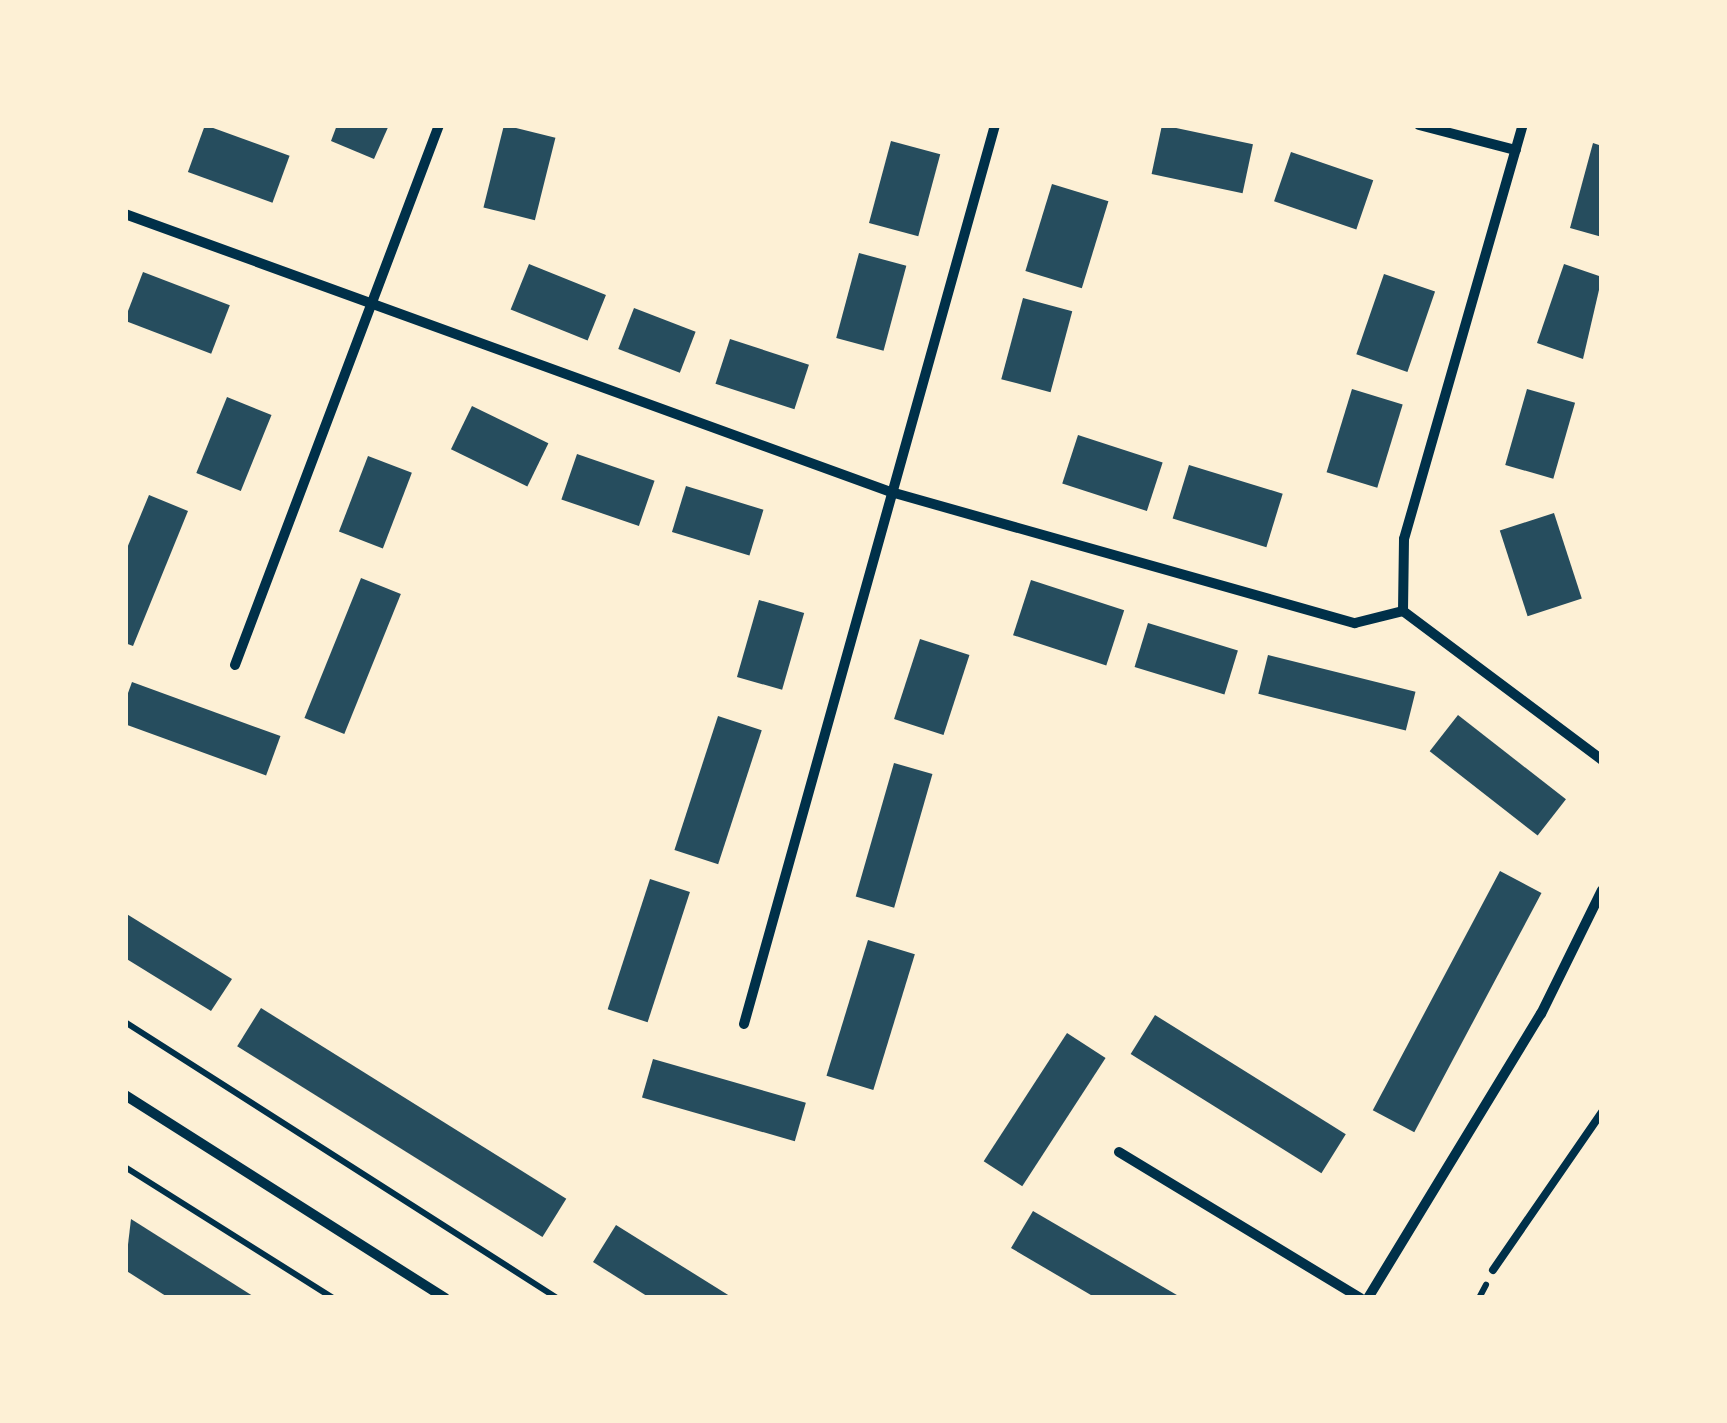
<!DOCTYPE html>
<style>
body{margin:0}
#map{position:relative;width:1727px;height:1423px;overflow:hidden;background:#fdf0d5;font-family:"IBM Plex Sans",sans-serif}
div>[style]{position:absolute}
.building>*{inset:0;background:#264d5e;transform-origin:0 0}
.path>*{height:6px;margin:-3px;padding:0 3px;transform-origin:3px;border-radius:3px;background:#003049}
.service>*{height:8px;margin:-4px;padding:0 4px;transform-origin:4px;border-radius:4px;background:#003049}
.minor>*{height:10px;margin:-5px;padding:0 5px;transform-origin:5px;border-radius:5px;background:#003049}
span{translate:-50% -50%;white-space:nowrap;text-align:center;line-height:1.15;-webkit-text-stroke:10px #fdf0d5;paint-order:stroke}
.frame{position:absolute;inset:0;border:128px solid #fdf0d5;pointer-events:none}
</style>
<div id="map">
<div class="building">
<div style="left:205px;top:125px;width:90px;height:50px;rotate:20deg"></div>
<div style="clip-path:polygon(337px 125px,389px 125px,374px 159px,331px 141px)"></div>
<div style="left:504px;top:125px;width:53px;height:85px;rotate:14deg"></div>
<div style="left:1162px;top:125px;width:93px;height:50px;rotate:12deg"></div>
<div style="left:891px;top:141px;width:51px;height:85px;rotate:15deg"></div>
<div style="clip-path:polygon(1593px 143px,1602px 146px,1602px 237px,1570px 228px)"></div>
<div style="left:1291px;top:152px;width:87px;height:52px;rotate:19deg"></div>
<div style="left:1052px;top:184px;width:59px;height:91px;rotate:17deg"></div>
<div style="left:859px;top:253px;width:49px;height:88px;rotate:15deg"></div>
<div style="left:529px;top:264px;width:83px;height:49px;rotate:22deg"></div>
<div style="clip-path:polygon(1564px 264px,1602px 277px,1583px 359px,1537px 343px)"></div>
<div style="left:143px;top:272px;width:93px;height:52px;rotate:21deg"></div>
<div style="left:1384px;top:274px;width:54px;height:85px;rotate:19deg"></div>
<div style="left:1023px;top:298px;width:51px;height:84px;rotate:15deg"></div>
<div style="left:634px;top:308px;width:66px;height:44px;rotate:21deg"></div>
<div style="left:730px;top:339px;width:83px;height:47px;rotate:18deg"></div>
<div style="left:1352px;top:389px;width:53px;height:87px;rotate:17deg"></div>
<div style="left:1527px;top:389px;width:50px;height:79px;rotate:16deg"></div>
<div style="left:227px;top:397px;width:48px;height:82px;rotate:22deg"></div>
<div style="left:472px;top:406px;width:85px;height:48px;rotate:26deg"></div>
<div style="left:1078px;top:435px;width:89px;height:51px;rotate:18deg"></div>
<div style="left:577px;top:454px;width:82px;height:48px;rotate:19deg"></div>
<div style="left:368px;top:456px;width:47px;height:81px;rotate:21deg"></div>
<div style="left:1189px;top:465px;width:98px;height:56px;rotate:17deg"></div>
<div style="left:686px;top:486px;width:81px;height:48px;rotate:17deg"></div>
<div style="clip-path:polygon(149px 495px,188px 511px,133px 646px,125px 643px,125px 553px)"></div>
<div style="left:1554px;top:513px;width:90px;height:57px;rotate:72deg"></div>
<div style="left:361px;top:578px;width:43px;height:151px;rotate:22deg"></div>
<div style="left:1031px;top:580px;width:98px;height:58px;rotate:18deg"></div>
<div style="left:759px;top:600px;width:47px;height:80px;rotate:16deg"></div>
<div style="left:1148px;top:623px;width:94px;height:46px;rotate:17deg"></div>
<div style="left:920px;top:639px;width:52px;height:84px;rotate:18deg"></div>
<div style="left:1268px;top:655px;width:152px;height:40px;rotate:14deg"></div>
<div style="left:132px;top:682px;width:158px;height:42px;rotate:20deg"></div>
<div style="left:1458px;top:715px;width:137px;height:46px;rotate:38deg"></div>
<div style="left:718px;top:716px;width:46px;height:141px;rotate:18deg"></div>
<div style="left:894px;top:763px;width:40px;height:139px;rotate:16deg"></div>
<div style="left:1500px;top:871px;width:47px;height:271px;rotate:28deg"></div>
<div style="left:650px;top:879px;width:42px;height:137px;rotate:18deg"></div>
<div style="clip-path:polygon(125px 913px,232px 979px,211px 1011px,125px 958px)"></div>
<div style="left:868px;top:940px;width:49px;height:142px;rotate:17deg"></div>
<div style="left:261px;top:1008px;width:360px;height:45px;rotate:32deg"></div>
<div style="left:1155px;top:1015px;width:225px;height:46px;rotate:32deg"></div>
<div style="left:1067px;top:1033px;width:46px;height:153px;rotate:33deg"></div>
<div style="left:653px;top:1059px;width:159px;height:40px;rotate:16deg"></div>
<div style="clip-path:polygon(1033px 1211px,1182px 1298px,1096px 1298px,1011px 1248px)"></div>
<div style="clip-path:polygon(131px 1219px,256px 1298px,169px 1298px,125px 1270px)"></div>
<div style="clip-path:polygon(616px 1225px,733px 1298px,650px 1298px,593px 1262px)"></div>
</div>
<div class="path">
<div style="left:125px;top:1022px;width:513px;rotate:32.57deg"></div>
<div style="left:125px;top:1167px;width:246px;rotate:32.2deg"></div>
<div style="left:1479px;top:1298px;width:15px;rotate:-62deg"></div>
</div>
<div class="service">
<div style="left:1493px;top:1270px;width:192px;rotate:-55.4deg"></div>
</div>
<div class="minor">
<div style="left:1419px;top:125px;width:100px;rotate:14.5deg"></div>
<div style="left:125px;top:214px;width:815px;rotate:19.95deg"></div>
<div style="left:891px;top:492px;width:482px;rotate:15.8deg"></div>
<div style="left:1355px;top:623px;width:49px;rotate:-14deg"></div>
<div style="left:1403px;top:611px;width:72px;rotate:-89.2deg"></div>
<div style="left:1404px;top:539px;width:431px;rotate:-74deg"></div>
<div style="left:1403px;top:611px;width:249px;rotate:36.8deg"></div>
<div style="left:235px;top:665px;width:577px;rotate:-69.3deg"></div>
<div style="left:744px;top:1024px;width:933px;rotate:-74.4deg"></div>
<div style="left:125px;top:1095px;width:379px;rotate:32.4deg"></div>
<div style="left:1119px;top:1152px;width:282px;rotate:31.2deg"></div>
<div style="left:1368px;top:1298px;width:333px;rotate:-58.7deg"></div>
<div style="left:1541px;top:1014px;width:138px;rotate:-63.8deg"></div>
</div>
<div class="frame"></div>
</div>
